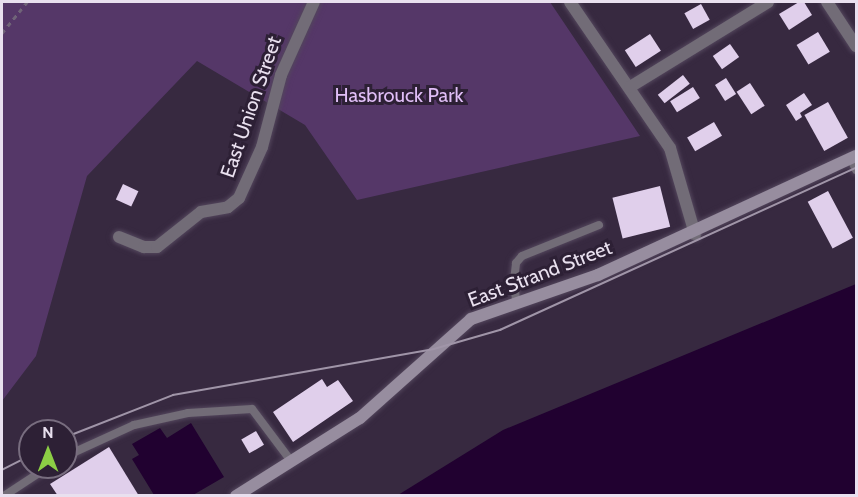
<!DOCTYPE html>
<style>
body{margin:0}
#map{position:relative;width:858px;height:497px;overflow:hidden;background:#372940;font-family:Cabin,sans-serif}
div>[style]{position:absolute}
.green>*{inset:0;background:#553768}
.water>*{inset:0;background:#210130}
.building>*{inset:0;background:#e0cfeb;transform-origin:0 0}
.path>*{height:3px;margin-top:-1.5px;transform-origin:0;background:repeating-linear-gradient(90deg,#706478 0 4.5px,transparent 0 9px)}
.roads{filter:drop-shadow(0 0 2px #53465c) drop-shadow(0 0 2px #53465c)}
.lane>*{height:8px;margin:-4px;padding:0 4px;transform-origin:4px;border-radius:4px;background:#726c77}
.street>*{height:12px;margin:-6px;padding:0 6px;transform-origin:6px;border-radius:6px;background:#726c77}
.secondary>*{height:12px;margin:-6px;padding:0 6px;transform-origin:6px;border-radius:6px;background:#978d9f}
.tram>*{height:1.5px;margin:-0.75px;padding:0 0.75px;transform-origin:0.75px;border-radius:0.75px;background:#a095a8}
span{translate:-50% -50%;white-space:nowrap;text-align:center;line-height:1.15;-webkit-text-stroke:6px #2d2035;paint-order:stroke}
.park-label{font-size:20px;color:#e0bef7}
.street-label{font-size:20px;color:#e9e0ef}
.frame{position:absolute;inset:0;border:3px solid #e9e0ef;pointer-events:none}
.north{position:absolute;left:18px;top:419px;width:60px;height:60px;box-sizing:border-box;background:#2d2035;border:2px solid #786d7f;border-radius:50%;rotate:0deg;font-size:16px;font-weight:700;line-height:24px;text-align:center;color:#e9e0ef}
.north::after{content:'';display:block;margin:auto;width:21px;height:27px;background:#8cce45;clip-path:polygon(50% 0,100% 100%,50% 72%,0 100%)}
</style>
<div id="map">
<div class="green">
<div style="clip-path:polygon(2px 2px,550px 2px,640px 136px,357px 200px,305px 125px,197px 61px,87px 176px,36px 356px,2px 401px)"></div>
</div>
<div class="water">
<div style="clip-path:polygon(856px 284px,856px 495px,398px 495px,503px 430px)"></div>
<div style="clip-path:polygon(191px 423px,224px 477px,193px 495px,154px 495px,132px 459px,139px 455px,132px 444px,160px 428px,167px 438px)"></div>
</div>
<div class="building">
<div style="clip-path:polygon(799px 2px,804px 2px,812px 15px,789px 30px,779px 14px)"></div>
<div style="left:701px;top:4px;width:18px;height:19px;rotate:61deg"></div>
<div style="left:818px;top:32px;width:23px;height:25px;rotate:59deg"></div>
<div style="left:650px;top:34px;width:20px;height:30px;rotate:57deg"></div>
<div style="left:730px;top:44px;width:16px;height:21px;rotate:55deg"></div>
<div style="left:683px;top:75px;width:11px;height:32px;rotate:52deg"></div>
<div style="left:726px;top:78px;width:19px;height:13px;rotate:58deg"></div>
<div style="left:750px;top:83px;width:27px;height:16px;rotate:57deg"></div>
<div style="left:693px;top:87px;width:13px;height:27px;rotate:58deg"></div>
<div style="clip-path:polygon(804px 93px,812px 105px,800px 113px,802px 117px,796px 121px,786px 105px)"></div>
<div style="left:828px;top:102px;width:41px;height:27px;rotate:61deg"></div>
<div style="left:714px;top:122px;width:16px;height:31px;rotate:60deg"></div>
<div style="left:123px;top:184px;width:17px;height:17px;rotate:25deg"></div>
<div style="left:660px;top:186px;width:42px;height:49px;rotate:76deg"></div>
<div style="left:828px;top:191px;width:53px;height:23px;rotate:62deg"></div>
<div style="clip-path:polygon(322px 379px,327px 387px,338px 380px,353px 401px,293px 442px,273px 412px)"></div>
<div style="left:256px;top:431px;width:16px;height:17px;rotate:60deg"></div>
<div style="clip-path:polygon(109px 447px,139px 496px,58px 496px,50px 484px)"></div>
</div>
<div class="path">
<div style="left:2px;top:33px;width:40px;rotate:-51deg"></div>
</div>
<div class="roads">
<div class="lane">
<div style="left:851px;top:159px;width:12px;rotate:66deg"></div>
<div style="left:516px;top:300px;width:20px;rotate:-96deg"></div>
<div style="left:514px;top:280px;width:17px;rotate:-83deg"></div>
<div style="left:516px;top:263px;width:9px;rotate:-49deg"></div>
<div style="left:522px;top:256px;width:83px;rotate:-21.9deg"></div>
<div style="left:66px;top:456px;width:75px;rotate:-24.5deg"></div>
<div style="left:134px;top:425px;width:55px;rotate:-12.5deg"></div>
<div style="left:188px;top:413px;width:64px;rotate:-3.6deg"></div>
<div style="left:252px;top:409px;width:65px;rotate:53.1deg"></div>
<div style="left:4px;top:496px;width:53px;rotate:-33.4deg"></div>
</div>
<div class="street">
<div style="left:570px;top:2px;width:177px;rotate:55.6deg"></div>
<div style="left:670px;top:148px;width:90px;rotate:73.8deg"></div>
<div style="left:827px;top:2px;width:53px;rotate:56.6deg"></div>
<div style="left:630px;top:87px;width:162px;rotate:-31.6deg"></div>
<div style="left:119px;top:237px;width:27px;rotate:22deg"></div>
<div style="left:144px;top:247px;width:13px"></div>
<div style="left:157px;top:247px;width:56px;rotate:-38.5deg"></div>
<div style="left:201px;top:212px;width:27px;rotate:-10deg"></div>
<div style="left:228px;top:207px;width:14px;rotate:-39deg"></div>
<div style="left:239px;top:198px;width:56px;rotate:-65.7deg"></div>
<div style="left:262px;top:147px;width:74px;rotate:-75.2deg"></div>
<div style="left:281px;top:75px;width:80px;rotate:-65.7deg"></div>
</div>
<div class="secondary">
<div style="left:236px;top:496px;width:146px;rotate:-32.2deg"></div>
<div style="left:360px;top:418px;width:149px;rotate:-41.7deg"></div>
<div style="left:471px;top:319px;width:134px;rotate:-19.1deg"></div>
<div style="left:598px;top:275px;width:284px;rotate:-24.8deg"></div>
</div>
</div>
<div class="tram">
<div style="left:66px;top:437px;width:115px;rotate:-21.4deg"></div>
<div style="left:173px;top:395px;width:265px;rotate:-10deg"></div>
<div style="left:434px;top:349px;width:69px;rotate:-16.1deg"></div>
<div style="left:500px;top:330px;width:391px;rotate:-24.5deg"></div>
<div style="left:2px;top:470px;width:31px;rotate:-27deg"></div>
</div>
<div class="park-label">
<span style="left:399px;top:95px">Hasbrouck Park</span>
</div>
<div class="street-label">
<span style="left:251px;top:107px;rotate:-71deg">East Union Street</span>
<span style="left:540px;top:274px;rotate:-21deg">East Strand Street</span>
</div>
<div class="frame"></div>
<div class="north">N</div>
</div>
